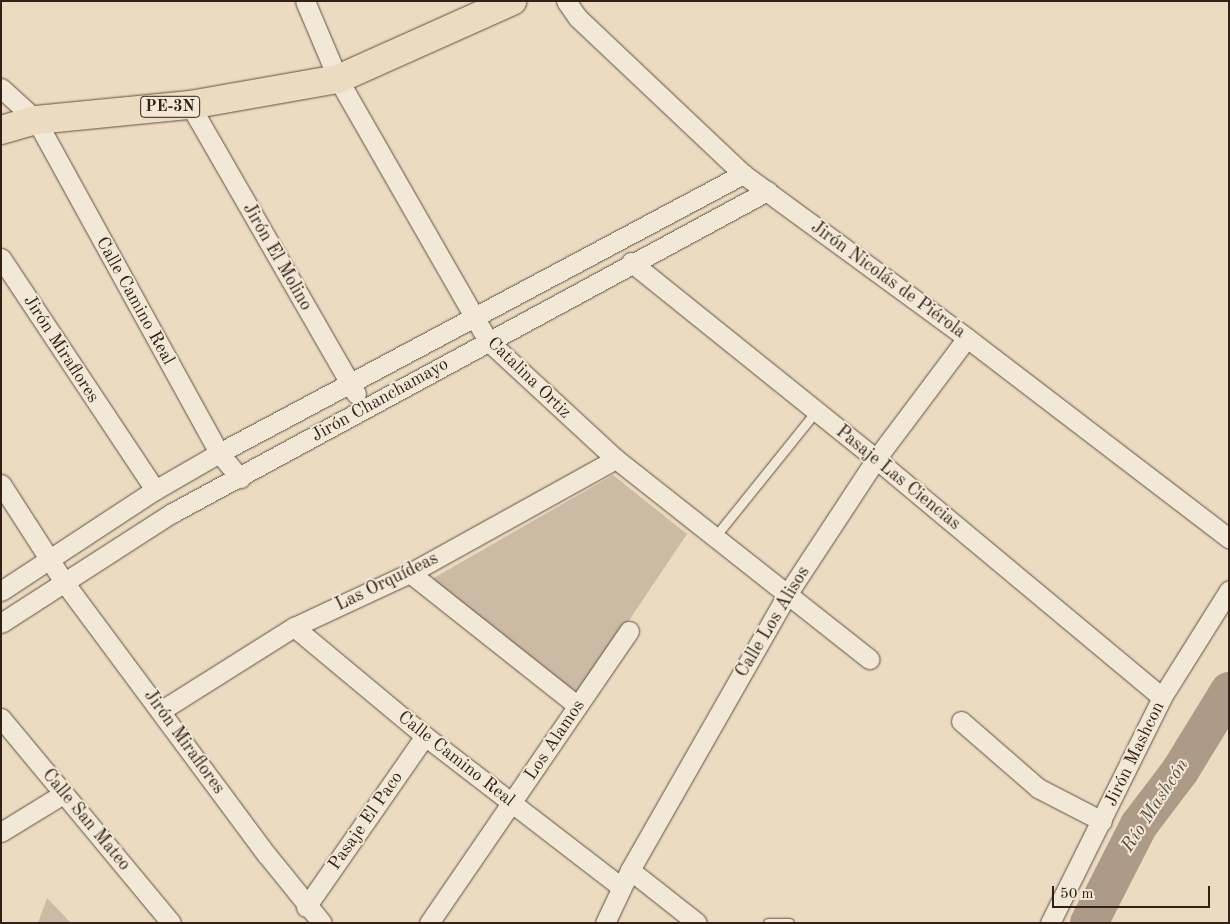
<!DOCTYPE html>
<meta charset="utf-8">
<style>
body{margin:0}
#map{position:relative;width:1230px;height:924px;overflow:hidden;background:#ebdbc1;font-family:"Old Standard TT",serif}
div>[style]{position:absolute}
.green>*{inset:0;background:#ccbba4}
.river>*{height:38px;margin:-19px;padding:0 19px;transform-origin:19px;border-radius:19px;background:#ad9b87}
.roads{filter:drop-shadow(0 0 1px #624f40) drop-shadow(0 0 1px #624f40)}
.service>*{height:9px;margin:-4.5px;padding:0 4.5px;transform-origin:4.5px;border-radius:4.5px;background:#f2e8d7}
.minor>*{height:19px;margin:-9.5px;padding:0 9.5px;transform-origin:9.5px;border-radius:9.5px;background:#f2e8d7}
.trunk>*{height:28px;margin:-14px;padding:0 14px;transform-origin:14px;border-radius:14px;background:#ebdbc1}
span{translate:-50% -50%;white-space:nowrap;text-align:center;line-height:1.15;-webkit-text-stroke:4px #f2e8d7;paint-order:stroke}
.shield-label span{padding:1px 4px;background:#f2e8d7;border:1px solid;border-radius:4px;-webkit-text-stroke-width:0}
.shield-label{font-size:16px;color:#342015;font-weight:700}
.street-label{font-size:18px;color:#342015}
.water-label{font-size:19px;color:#5e4b3d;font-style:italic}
.frame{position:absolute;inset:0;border:2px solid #342015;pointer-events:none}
.scale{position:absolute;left:1052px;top:886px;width:158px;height:22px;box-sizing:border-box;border:2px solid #342015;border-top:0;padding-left:6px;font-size:15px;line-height:18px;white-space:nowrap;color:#342015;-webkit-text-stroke:4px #f2e8d7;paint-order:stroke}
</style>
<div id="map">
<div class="green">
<div style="clip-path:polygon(613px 475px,687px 534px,579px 695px,432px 579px)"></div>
<div style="clip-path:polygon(47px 898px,71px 923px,38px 923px)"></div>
</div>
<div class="river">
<div style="left:1089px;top:923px;width:110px;rotate:-63deg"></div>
<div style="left:1139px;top:825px;width:68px;rotate:-52.8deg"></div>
<div style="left:1180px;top:771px;width:94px;rotate:-58.5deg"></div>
</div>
<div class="roads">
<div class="service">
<div style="left:714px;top:538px;width:163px;rotate:-51.2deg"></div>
<div style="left:768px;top:923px;width:21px"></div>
</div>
<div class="minor">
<div style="left:305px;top:1px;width:85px;rotate:67.1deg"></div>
<div style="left:338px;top:79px;width:302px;rotate:60.2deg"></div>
<div style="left:488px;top:341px;width:174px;rotate:42.7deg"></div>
<div style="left:616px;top:459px;width:323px;rotate:38.3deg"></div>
<div style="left:566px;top:1px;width:19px;rotate:55deg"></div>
<div style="left:577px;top:17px;width:228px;rotate:43.4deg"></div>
<div style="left:743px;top:174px;width:278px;rotate:36.2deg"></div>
<div style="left:967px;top:338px;width:330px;rotate:37.4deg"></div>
<div style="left:1px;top:88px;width:47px;rotate:42.4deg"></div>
<div style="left:36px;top:120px;width:380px;rotate:61.2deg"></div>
<div style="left:219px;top:453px;width:33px;rotate:50deg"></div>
<div style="left:190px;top:105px;width:333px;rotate:60.1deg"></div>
<div style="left:1px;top:258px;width:278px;rotate:56.4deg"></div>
<div style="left:631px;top:262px;width:314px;rotate:38.8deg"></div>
<div style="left:876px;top:459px;width:372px;rotate:39.8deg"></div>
<div style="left:1px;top:484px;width:117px;rotate:57.3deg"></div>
<div style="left:64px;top:582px;width:340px;rotate:53.4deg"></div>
<div style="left:267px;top:855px;width:87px;rotate:51deg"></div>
<div style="left:410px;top:573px;width:214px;rotate:38.4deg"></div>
<div style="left:1px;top:591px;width:184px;rotate:-33.3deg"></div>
<div style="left:155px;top:490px;width:74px;rotate:-30deg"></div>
<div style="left:219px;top:453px;width:594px;rotate:-28.03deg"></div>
<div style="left:1px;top:623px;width:203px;rotate:-32.8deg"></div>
<div style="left:172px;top:513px;width:677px;rotate:-28.42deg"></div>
<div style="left:294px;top:627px;width:170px;rotate:39.8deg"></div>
<div style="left:425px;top:736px;width:247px;rotate:37.6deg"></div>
<div style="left:162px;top:710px;width:156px;rotate:-32.2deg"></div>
<div style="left:294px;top:627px;width:128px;rotate:-25deg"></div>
<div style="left:410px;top:573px;width:235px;rotate:-29deg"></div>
<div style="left:1px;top:718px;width:266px;rotate:50.3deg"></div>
<div style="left:961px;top:721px;width:102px;rotate:41deg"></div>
<div style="left:1038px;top:788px;width:72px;rotate:27.3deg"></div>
<div style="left:1px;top:832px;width:73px;rotate:-31.5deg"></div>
<div style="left:630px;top:870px;width:85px;rotate:38.3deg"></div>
<div style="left:306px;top:907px;width:208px;rotate:-55.2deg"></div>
<div style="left:429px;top:923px;width:354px;rotate:-55.6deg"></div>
<div style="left:605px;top:923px;width:59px;rotate:-64.7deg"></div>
<div style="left:630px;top:870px;width:315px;rotate:-60.3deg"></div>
<div style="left:786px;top:596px;width:164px;rotate:-56.7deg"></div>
<div style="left:876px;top:459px;width:151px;rotate:-53.1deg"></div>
<div style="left:1050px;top:923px;width:252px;rotate:-63.6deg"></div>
<div style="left:1162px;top:697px;width:126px;rotate:-57.9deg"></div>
</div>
<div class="trunk">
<div style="left:1px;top:130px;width:36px;rotate:-16deg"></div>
<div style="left:36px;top:120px;width:155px;rotate:-5.6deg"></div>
<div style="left:190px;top:105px;width:150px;rotate:-10deg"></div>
<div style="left:338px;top:79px;width:191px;rotate:-24.1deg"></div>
</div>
</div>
<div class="shield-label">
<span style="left:170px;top:107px">PE-3N</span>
</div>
<div class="street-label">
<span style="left:277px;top:257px;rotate:60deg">Jirón El Molino</span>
<span style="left:888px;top:280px;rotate:36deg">Jirón Nicolás de Piérola</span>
<span style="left:135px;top:301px;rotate:61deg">Calle Camino Real</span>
<span style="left:61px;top:349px;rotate:57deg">Jirón Miraflores</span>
<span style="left:529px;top:378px;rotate:44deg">Catalina Ortiz</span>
<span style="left:380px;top:400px;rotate:-29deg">Jirón Chanchamayo</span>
<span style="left:898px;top:478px;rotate:39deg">Pasaje Las Ciencias</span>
<span style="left:387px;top:582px;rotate:-26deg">Las Orquídeas</span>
<span style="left:773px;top:622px;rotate:-59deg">Calle Los Alisos</span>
<span style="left:555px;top:740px;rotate:-56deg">Los Alamos</span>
<span style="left:184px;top:742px;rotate:54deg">Jirón Miraflores</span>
<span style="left:1135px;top:754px;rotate:-64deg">Jirón Mashcon</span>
<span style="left:456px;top:759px;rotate:38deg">Calle Camino Real</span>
<span style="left:86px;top:820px;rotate:50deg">Calle San Mateo</span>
<span style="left:366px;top:821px;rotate:-55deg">Pasaje El Paco</span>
</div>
<div class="water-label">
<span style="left:1156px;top:806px;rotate:-57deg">Río Mashcón</span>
</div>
<div class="frame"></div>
<div class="scale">50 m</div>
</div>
